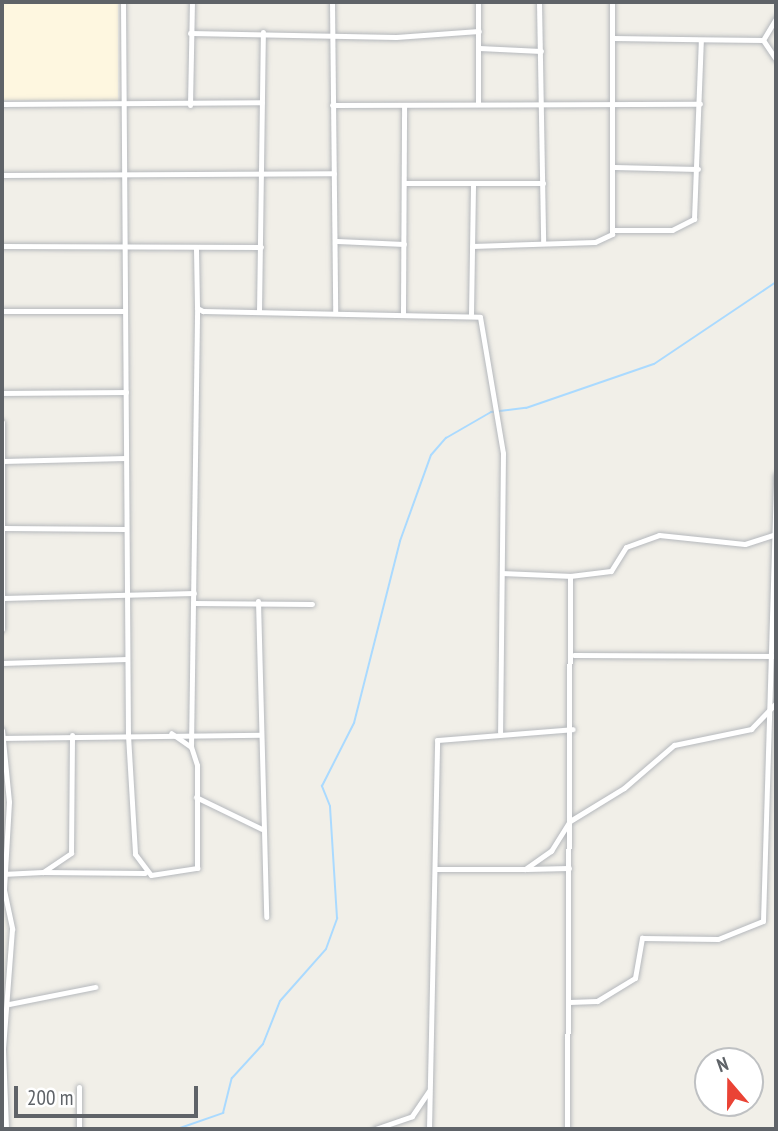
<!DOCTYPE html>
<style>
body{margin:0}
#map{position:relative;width:778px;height:1131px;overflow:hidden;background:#f1efe8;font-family:"PT Sans Narrow",sans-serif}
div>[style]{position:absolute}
.commercial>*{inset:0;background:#fef7e0;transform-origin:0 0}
.stream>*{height:2px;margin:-1px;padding:0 1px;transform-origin:1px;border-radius:1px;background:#aadaff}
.roads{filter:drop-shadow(0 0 2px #b5b8bc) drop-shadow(0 0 2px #b5b8bc)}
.minor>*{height:5px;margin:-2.5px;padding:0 2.5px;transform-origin:2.5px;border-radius:2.5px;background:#fff}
span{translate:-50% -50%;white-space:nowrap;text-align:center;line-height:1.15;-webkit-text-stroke:6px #fff;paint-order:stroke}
.frame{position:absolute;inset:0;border:4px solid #5f6368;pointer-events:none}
.north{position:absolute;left:694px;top:1047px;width:70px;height:70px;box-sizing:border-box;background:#fff;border:2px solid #bfc1c3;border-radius:50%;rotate:340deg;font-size:19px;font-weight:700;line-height:28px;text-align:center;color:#5f6368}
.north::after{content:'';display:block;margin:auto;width:24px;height:32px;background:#ea4335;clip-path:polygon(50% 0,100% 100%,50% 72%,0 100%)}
.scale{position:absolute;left:14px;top:1086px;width:184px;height:32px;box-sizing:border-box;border:4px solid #5f6368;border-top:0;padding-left:9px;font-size:21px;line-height:24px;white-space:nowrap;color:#5f6368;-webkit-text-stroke:5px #fff;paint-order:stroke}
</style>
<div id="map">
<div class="commercial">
<div style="left:4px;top:2px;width:114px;height:98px"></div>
</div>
<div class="stream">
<div style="left:180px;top:1128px;width:46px;rotate:-19.2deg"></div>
<div style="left:223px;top:1113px;width:36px;rotate:-76deg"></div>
<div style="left:232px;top:1078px;width:46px;rotate:-47.6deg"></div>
<div style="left:263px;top:1044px;width:46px;rotate:-68.4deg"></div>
<div style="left:280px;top:1001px;width:69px;rotate:-48.5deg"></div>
<div style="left:326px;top:949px;width:33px;rotate:-70deg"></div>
<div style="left:337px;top:918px;width:112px;rotate:-93.6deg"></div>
<div style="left:330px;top:806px;width:22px;rotate:-112deg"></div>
<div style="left:322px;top:786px;width:71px;rotate:-63.1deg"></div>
<div style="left:354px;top:723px;width:188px;rotate:-75.8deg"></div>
<div style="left:400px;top:541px;width:91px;rotate:-70.2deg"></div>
<div style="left:431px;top:455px;width:23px;rotate:-49deg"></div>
<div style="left:446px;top:438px;width:52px;rotate:-30deg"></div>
<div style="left:491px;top:412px;width:35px;rotate:-7deg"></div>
<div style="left:526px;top:408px;width:135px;rotate:-19deg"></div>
<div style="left:654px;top:364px;width:147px;rotate:-33.9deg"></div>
</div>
<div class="roads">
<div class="minor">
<div style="left:123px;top:2px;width:733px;rotate:89.61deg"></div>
<div style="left:128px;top:735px;width:119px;rotate:86.6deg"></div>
<div style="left:135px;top:854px;width:26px;rotate:53deg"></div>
<div style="left:151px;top:875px;width:47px;rotate:-8.7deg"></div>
<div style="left:197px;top:868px;width:103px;rotate:-90deg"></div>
<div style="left:197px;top:765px;width:19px;rotate:-108deg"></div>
<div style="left:191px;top:747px;width:24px;rotate:-145deg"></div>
<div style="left:332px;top:2px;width:311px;rotate:89.4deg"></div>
<div style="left:478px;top:2px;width:101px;rotate:90deg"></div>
<div style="left:539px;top:2px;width:239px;rotate:89deg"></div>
<div style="left:190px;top:33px;width:206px;rotate:1.1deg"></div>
<div style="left:396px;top:37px;width:83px;rotate:-4.1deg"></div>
<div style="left:613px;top:38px;width:150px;rotate:0.8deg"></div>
<div style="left:763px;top:40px;width:26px;rotate:-59deg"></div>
<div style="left:763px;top:40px;width:23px;rotate:56deg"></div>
<div style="left:479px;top:48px;width:62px;rotate:2.8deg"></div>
<div style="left:2px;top:104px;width:260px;rotate:-0.4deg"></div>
<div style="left:190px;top:105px;width:103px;rotate:-88.9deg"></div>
<div style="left:332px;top:105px;width:368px;rotate:-0.2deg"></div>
<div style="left:614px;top:167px;width:84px;rotate:1.4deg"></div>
<div style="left:2px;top:175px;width:332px;rotate:-0.3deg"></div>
<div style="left:405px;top:183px;width:138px"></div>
<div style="left:614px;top:230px;width:58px"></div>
<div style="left:672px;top:230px;width:25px;rotate:-27deg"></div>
<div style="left:694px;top:219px;width:179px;rotate:-87.8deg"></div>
<div style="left:337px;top:241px;width:67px;rotate:2.6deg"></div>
<div style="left:2px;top:246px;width:259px;rotate:0.2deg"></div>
<div style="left:472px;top:246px;width:123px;rotate:-1.9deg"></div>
<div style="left:595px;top:242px;width:19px;rotate:-25deg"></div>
<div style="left:612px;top:234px;width:232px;rotate:-90deg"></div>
<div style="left:196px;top:249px;width:59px;rotate:89deg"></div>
<div style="left:197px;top:308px;width:7px;rotate:27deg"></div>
<div style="left:203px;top:311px;width:277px;rotate:1.2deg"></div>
<div style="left:480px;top:317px;width:138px;rotate:80.4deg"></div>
<div style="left:503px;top:453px;width:279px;rotate:90.6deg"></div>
<div style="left:2px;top:311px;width:123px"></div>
<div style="left:259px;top:312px;width:280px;rotate:-89.2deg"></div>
<div style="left:403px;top:314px;width:208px;rotate:-89.7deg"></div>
<div style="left:471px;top:314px;width:129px;rotate:-89.1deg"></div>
<div style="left:2px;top:393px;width:124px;rotate:-0.5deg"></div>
<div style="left:2px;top:422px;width:207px;rotate:90deg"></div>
<div style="left:3px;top:461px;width:123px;rotate:-1.4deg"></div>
<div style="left:3px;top:528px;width:123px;rotate:0.5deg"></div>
<div style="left:504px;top:573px;width:66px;rotate:2.6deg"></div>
<div style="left:570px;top:576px;width:553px;rotate:90.31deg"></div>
<div style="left:570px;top:576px;width:41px;rotate:-7deg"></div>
<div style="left:611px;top:571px;width:28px;rotate:-58deg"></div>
<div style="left:626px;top:547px;width:35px;rotate:-20deg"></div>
<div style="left:659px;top:535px;width:86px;rotate:6deg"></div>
<div style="left:745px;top:544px;width:33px;rotate:-18deg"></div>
<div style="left:3px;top:598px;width:191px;rotate:-1.5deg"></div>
<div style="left:258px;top:601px;width:316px;rotate:88.5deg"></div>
<div style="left:193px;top:603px;width:119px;rotate:0.5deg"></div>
<div style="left:574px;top:655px;width:202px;rotate:0.3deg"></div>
<div style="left:2px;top:663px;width:125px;rotate:-1.8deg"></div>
<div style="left:2px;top:730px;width:72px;rotate:84.4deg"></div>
<div style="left:9px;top:802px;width:88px;rotate:93.3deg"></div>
<div style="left:4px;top:890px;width:40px;rotate:78deg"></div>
<div style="left:12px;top:929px;width:121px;rotate:94.3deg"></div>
<div style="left:3px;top:1050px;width:79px;rotate:87.8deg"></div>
<div style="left:2px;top:738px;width:258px;rotate:-0.7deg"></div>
<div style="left:191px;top:747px;width:439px;rotate:-89.2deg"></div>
<div style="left:196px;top:797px;width:73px;rotate:25.9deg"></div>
<div style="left:435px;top:869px;width:90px"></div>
<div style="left:525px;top:869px;width:32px;rotate:-35deg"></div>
<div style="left:551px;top:851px;width:36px;rotate:-58deg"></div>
<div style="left:570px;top:821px;width:63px;rotate:-31.4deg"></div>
<div style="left:624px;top:788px;width:66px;rotate:-40.7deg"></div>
<div style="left:674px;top:745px;width:79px;rotate:-11.7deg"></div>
<div style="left:751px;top:729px;width:36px;rotate:-46deg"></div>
<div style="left:527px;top:869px;width:42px;rotate:-1.4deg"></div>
<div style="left:43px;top:872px;width:102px;rotate:0.6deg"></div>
<div style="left:2px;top:874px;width:41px;rotate:-2.8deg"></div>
<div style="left:43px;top:872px;width:34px;rotate:-34deg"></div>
<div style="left:71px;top:853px;width:118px;rotate:-89.5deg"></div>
<div style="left:569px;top:1002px;width:28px;rotate:-2deg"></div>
<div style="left:597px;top:1001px;width:44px;rotate:-31.2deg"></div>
<div style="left:635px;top:978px;width:41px;rotate:-80.1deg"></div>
<div style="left:642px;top:938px;width:76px;rotate:0.8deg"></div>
<div style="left:718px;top:939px;width:48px;rotate:-21.8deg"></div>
<div style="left:763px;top:921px;width:446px;rotate:-88.3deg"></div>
<div style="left:9px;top:1004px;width:88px;rotate:-11.2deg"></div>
<div style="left:79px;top:1087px;width:42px;rotate:90deg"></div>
<div style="left:375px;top:1129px;width:39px;rotate:-19deg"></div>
<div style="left:412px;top:1116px;width:30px;rotate:-56deg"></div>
<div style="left:429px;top:1129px;width:389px;rotate:-88.8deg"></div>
<div style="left:437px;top:740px;width:136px;rotate:-4.6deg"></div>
</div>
</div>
<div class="frame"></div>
<div class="north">N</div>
<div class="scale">200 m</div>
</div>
